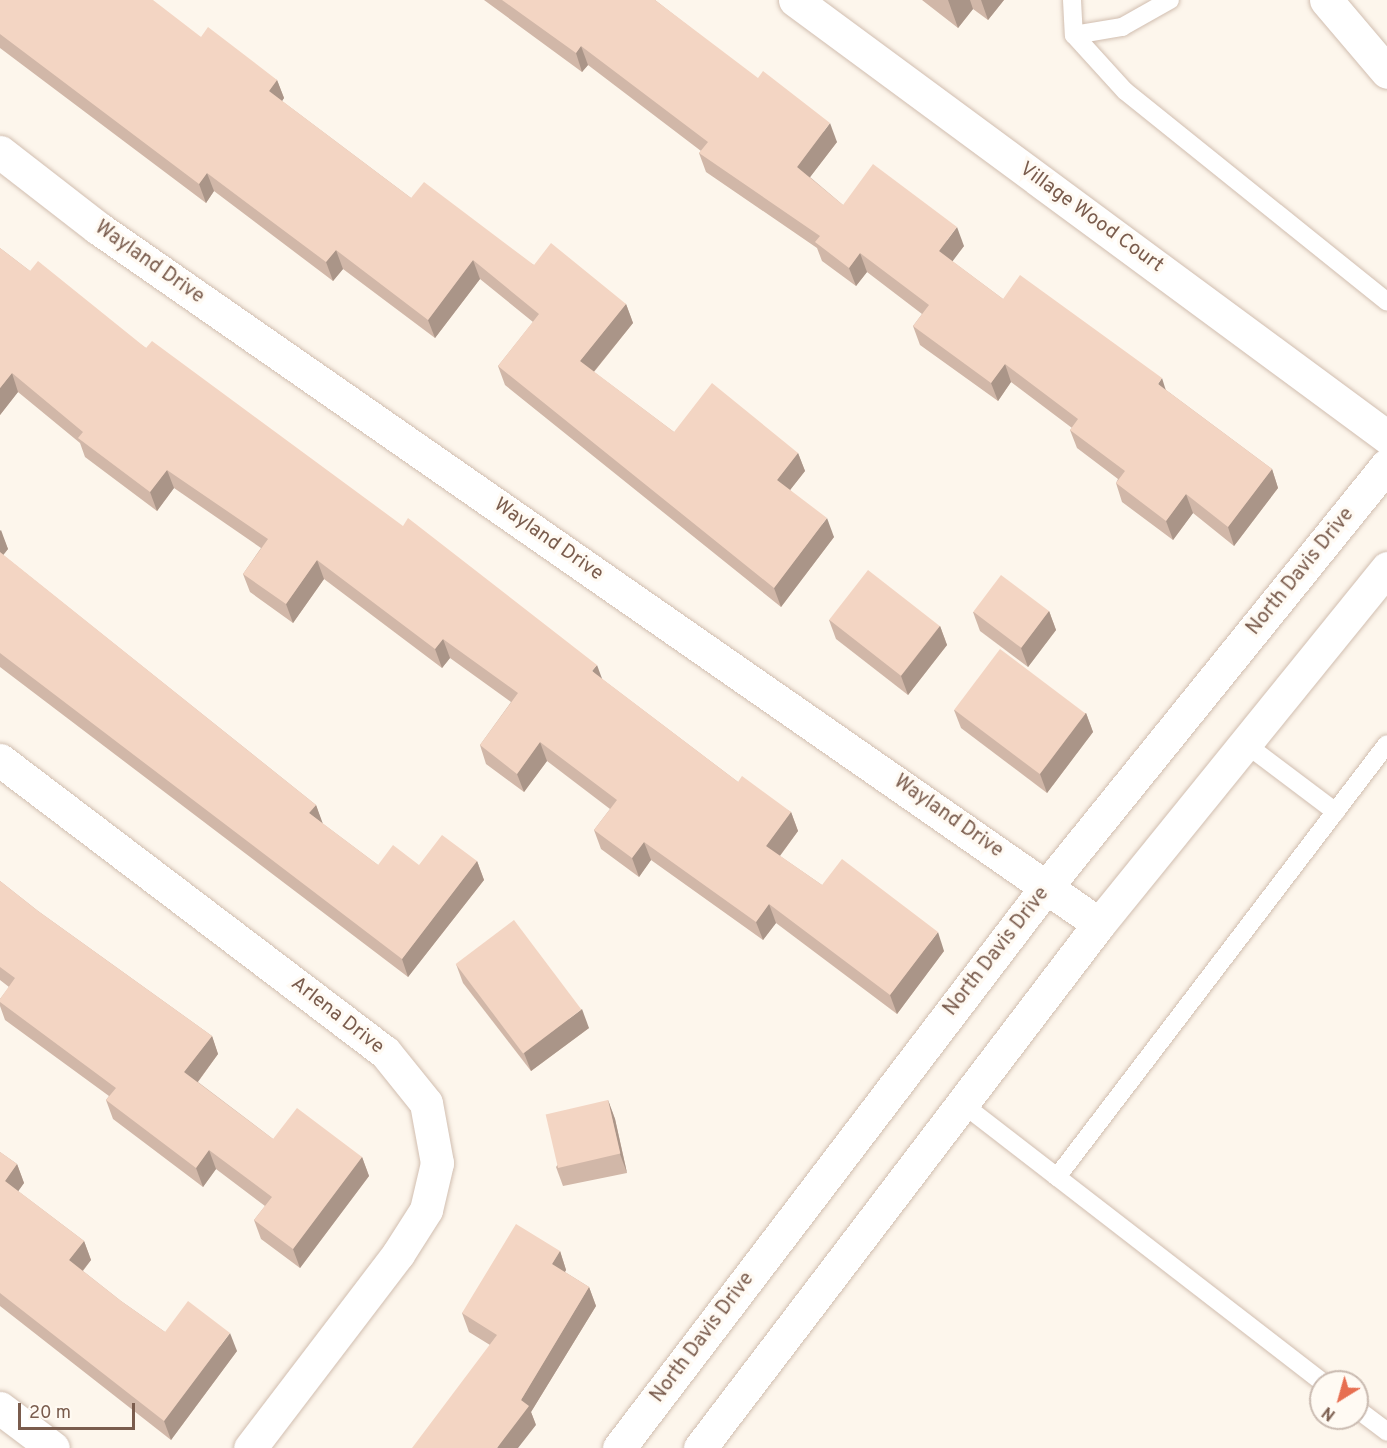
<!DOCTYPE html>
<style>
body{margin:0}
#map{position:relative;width:1387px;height:1448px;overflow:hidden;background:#fdf6ec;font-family:Overpass,sans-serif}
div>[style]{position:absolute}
.roads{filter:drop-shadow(0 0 2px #d1beb0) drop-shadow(0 0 2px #d1beb0)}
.service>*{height:18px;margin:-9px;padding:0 9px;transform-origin:9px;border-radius:9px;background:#fff}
.minor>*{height:33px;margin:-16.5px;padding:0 16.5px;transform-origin:16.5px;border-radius:16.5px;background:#fff}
.tertiary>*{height:33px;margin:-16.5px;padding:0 16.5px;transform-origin:16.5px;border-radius:16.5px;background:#fff}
.secondary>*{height:33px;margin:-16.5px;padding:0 16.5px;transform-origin:16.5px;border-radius:16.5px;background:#fff}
.wall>*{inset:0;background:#d1b7a8}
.shaded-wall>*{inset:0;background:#aa9588}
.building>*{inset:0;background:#f3d5c3;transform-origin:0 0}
span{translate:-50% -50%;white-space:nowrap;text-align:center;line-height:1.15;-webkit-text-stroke:6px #fffaf3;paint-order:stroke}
.street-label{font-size:20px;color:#7a5c4d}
.north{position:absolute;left:1309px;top:1370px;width:60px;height:60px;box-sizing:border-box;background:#fffaf3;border:2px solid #cabbb1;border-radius:50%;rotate:217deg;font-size:16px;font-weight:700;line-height:24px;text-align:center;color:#7a5c4d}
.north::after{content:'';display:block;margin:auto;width:21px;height:27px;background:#e76f51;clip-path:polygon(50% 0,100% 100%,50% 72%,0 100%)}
.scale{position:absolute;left:18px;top:1403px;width:117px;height:27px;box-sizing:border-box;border:3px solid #7a5c4d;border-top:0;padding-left:8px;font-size:18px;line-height:21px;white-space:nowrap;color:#7a5c4d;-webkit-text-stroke:4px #fffaf3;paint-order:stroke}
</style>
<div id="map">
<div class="roads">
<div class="service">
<div style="left:1072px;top:0;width:35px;rotate:87deg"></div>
<div style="left:1074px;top:35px;width:76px;rotate:47.7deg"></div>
<div style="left:1125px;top:91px;width:336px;rotate:38.8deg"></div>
<div style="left:1074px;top:35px;width:49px;rotate:-9.5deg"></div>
<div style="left:1122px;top:27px;width:55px;rotate:-29.4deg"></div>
<div style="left:1247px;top:745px;width:111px;rotate:37deg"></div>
<div style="left:964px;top:1105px;width:453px;rotate:37.7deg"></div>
<div style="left:1057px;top:1177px;width:544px;rotate:-52.69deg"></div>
<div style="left:1357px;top:1409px;width:38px;rotate:37deg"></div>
</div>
<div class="minor">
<div style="left:795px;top:0;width:736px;rotate:36.43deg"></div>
<div style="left:0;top:152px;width:124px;rotate:37.8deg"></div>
<div style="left:98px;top:228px;width:1219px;rotate:34.81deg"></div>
<div style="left:0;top:760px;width:483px;rotate:37.2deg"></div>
<div style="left:385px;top:1052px;width:65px;rotate:51.2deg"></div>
<div style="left:426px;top:1103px;width:61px;rotate:79.6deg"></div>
<div style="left:437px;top:1163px;width:48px;rotate:103.2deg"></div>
<div style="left:426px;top:1210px;width:52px;rotate:122.5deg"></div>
<div style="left:398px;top:1254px;width:244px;rotate:127.3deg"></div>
<div style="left:0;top:1408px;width:66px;rotate:37deg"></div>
</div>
<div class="tertiary">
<div style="left:619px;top:1448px;width:706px;rotate:-52.71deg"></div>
<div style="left:1047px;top:886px;width:541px;rotate:-51.08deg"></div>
<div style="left:700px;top:1448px;width:659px;rotate:-52.71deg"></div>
<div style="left:1099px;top:924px;width:458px;rotate:-51deg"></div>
</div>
<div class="secondary">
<div style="left:1326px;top:0;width:94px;rotate:49.7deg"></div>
</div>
</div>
<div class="wall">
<div style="clip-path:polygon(0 0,201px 37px,277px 80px,284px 98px,282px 101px,411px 198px,534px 265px,626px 304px,633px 323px,594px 372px,674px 432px,798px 453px,805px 471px,790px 490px,834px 537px,781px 607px,505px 385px,498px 366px,533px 322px,480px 279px,435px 338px,343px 269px,333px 281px,214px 191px,206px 203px,0 48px)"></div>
<div style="clip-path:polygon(484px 0,655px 0,837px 142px,810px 177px,843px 205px,964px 246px,952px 261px,1003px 299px,1166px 390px,1272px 469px,1278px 488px,1234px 546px,1193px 513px,1173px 540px,1122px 502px,1116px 483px,1118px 479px,1077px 448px,1070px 430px,1072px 428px,1011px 382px,998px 401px,920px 345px,913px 326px,922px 314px,867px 272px,856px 286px,822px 261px,817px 248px,706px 172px,699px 153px,701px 151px,588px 65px,582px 72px)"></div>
<div style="clip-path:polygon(922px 0,1004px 0,988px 20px,973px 9px,958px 28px)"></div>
<div style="clip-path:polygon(0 248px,30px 271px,146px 348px,602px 679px,738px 782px,791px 812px,798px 831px,780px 856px,822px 885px,944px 951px,897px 1014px,776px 923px,763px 940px,651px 860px,639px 877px,601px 849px,594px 830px,610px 809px,547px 761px,524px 792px,486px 764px,480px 745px,511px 702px,450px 658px,442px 668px,324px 579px,293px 623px,250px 592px,243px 574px,261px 548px,174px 488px,157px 511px,85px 457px,80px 443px,18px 392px,0 415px)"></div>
<div style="clip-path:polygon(0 530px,8px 549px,3px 555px,316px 805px,322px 823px,378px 865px,419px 865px,477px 861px,484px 880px,408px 977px,0 667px)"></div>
<div style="clip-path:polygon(1049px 611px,1056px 630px,1028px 667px,980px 631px,973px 612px)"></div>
<div style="clip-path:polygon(829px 620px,940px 626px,947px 645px,908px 695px,836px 639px)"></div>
<div style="clip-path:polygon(954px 710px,1086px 713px,1093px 732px,1047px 793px,961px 728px)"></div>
<div style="clip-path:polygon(0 881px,38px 911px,212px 1036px,218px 1054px,198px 1082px,273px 1139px,362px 1157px,369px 1176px,300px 1268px,261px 1239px,254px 1220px,265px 1206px,216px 1169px,203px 1187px,113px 1119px,106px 1100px,109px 1096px,5px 1020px,0 1006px,0 999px,9px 987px,0 980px)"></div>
<div style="clip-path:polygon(456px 964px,589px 1028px,531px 1071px,463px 983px)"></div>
<div style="clip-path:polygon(608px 1100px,615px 1119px,627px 1173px,563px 1186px,556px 1167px)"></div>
<div style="clip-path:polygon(0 1152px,17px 1164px,24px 1183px,18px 1191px,84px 1241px,91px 1260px,83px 1271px,121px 1301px,165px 1332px,237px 1351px,171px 1440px,0 1306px)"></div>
<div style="clip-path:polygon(560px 1251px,566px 1270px,565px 1272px,589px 1287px,596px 1306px,531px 1412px,536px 1425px,490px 1345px,469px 1332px,462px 1313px)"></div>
</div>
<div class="shaded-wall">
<div style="clip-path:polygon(948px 0,970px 0,973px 9px,958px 28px)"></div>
<div style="clip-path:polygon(981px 0,1004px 0,988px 20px)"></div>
<div style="clip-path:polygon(581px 46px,588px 65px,582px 72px,576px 53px)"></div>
<div style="clip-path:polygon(277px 80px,284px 98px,276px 110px,269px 91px)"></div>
<div style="clip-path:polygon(830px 123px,837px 142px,804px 185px,797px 167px)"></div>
<div style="clip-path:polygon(207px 173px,214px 191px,206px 203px,199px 184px)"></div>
<div style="clip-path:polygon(957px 227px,964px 246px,946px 270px,939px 251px)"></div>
<div style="clip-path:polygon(336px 250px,343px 269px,333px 281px,326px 262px)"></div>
<div style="clip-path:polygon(860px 253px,867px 272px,856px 286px,849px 268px)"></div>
<div style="clip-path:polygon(473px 260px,480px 279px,435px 338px,428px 320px)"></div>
<div style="clip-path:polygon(626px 304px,633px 323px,587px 380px,580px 361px)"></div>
<div style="clip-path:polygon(1005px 364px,1011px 382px,998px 401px,991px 383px)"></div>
<div style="clip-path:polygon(12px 373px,18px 392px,0 415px,0 388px)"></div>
<div style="clip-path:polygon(1162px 378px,1168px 397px,1158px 384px)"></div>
<div style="clip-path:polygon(798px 453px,805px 471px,783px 499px,777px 480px)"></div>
<div style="clip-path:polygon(1272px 469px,1278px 488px,1234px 546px,1228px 527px)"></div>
<div style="clip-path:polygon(167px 470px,174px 488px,157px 511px,150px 492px)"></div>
<div style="clip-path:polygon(1186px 494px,1193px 513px,1173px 540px,1166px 521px)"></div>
<div style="clip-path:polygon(827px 518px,834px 537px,781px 607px,774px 588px)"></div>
<div style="clip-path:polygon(1px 530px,8px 549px,0 559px,0 531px)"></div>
<div style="clip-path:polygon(317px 560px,324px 579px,293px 623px,286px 604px)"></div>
<div style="clip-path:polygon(1049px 611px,1056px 630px,1028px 667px,1021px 648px)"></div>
<div style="clip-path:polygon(940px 626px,947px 645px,908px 695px,901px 676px)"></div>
<div style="clip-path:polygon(443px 639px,450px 658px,442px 668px,435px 649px)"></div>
<div style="clip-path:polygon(597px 665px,604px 684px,592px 671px)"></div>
<div style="clip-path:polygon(1086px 713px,1093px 732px,1047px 793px,1040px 774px)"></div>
<div style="clip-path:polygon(540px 742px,547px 761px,524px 792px,517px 774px)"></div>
<div style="clip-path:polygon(316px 805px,323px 824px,309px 813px)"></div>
<div style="clip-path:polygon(791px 812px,798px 831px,773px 865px,766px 846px)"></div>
<div style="clip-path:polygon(644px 842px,651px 860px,639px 877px,632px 858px)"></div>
<div style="clip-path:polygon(477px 861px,484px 880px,408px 977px,402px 959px)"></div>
<div style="clip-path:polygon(769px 904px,776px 923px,763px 940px,756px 922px)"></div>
<div style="clip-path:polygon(938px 932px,944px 951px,897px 1014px,890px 995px)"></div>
<div style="clip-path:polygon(582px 1009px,589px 1028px,531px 1071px,524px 1053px)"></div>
<div style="clip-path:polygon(212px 1036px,218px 1054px,191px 1091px,184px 1072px)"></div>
<div style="clip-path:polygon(608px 1100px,615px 1119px,627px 1173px,620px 1154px)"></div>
<div style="clip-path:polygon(209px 1150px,216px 1169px,203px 1187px,196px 1168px)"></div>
<div style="clip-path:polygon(362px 1157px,369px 1176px,300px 1268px,293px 1249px)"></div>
<div style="clip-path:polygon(17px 1164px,24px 1183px,12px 1200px,5px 1181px)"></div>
<div style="clip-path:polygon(84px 1241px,91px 1260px,76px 1279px,69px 1260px)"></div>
<div style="clip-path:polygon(560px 1251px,566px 1270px,558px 1283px,552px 1264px)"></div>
<div style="clip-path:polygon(589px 1287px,596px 1306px,531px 1412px,536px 1425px,518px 1448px,497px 1448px,521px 1400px)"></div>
<div style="clip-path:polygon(230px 1333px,237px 1351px,171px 1440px,164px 1421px)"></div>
</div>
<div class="building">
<div style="clip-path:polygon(0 0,153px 0,201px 37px,208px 27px,277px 80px,269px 91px,411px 198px,424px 182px,534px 265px,551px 243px,626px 304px,580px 361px,674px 432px,712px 383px,798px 453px,777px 480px,827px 518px,774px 588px,498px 366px,539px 314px,473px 260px,428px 320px,336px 250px,326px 262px,207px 173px,199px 184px,0 34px)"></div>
<div style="clip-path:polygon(502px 0,655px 0,758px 78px,763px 71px,830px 123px,797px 167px,843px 205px,873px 164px,957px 227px,939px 251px,1003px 299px,1020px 275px,1162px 378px,1158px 384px,1272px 469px,1228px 527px,1186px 494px,1166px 521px,1116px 483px,1125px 471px,1070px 430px,1078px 419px,1005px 364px,991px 383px,913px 326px,929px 305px,860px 253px,849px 268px,815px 242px,820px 236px,699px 153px,708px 142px,581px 46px,576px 53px)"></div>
<div style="clip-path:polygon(0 248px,30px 271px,38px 261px,146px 348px,152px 341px,403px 526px,408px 518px,597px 665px,592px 671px,738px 782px,742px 776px,791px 812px,766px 846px,822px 885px,842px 859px,938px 932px,890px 995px,769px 904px,756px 922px,644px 842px,632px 858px,594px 830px,617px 800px,540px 742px,517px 774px,480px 745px,518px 693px,443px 639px,435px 649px,317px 560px,286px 604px,243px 574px,268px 539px,167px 470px,150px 492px,78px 438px,83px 432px,12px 373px,0 388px)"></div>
<div style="clip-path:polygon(0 552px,316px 805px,309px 813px,378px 865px,393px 845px,419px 865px,442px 835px,477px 861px,402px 959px,0 653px)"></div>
<div style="left:868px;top:570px;width:91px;height:63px;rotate:38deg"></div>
<div style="left:1001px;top:575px;width:60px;height:46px;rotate:37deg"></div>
<div style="left:1000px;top:649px;width:107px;height:76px;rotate:37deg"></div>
<div style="clip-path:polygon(0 881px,38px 911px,212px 1036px,184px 1072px,273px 1139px,297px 1108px,362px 1157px,293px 1249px,254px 1220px,272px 1197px,209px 1150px,196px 1168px,106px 1100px,116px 1088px,0 1002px,0 999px,15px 978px,0 967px)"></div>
<div style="left:514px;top:920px;width:112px;height:73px;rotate:53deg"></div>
<div style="left:608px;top:1100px;width:55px;height:64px;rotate:77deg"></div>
<div style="clip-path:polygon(0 1152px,17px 1164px,5px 1181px,84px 1241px,69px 1260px,121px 1301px,165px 1332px,188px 1301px,230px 1333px,164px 1421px,0 1293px)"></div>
<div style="clip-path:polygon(516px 1224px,560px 1251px,552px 1264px,589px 1287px,521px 1400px,529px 1406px,497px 1448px,412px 1448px,497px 1335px,462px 1313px)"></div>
</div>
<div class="street-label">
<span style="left:1091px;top:218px;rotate:36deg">Village Wood Court</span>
<span style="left:149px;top:263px;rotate:35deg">Wayland Drive</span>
<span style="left:548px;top:540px;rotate:35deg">Wayland Drive</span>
<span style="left:1301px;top:572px;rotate:-51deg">North Davis Drive</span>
<span style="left:948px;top:817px;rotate:35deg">Wayland Drive</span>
<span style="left:997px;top:952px;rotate:-52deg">North Davis Drive</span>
<span style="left:337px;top:1016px;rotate:38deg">Arlena Drive</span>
<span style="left:703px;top:1338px;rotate:-53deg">North Davis Drive</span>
</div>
<div class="north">N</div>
<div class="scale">20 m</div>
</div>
